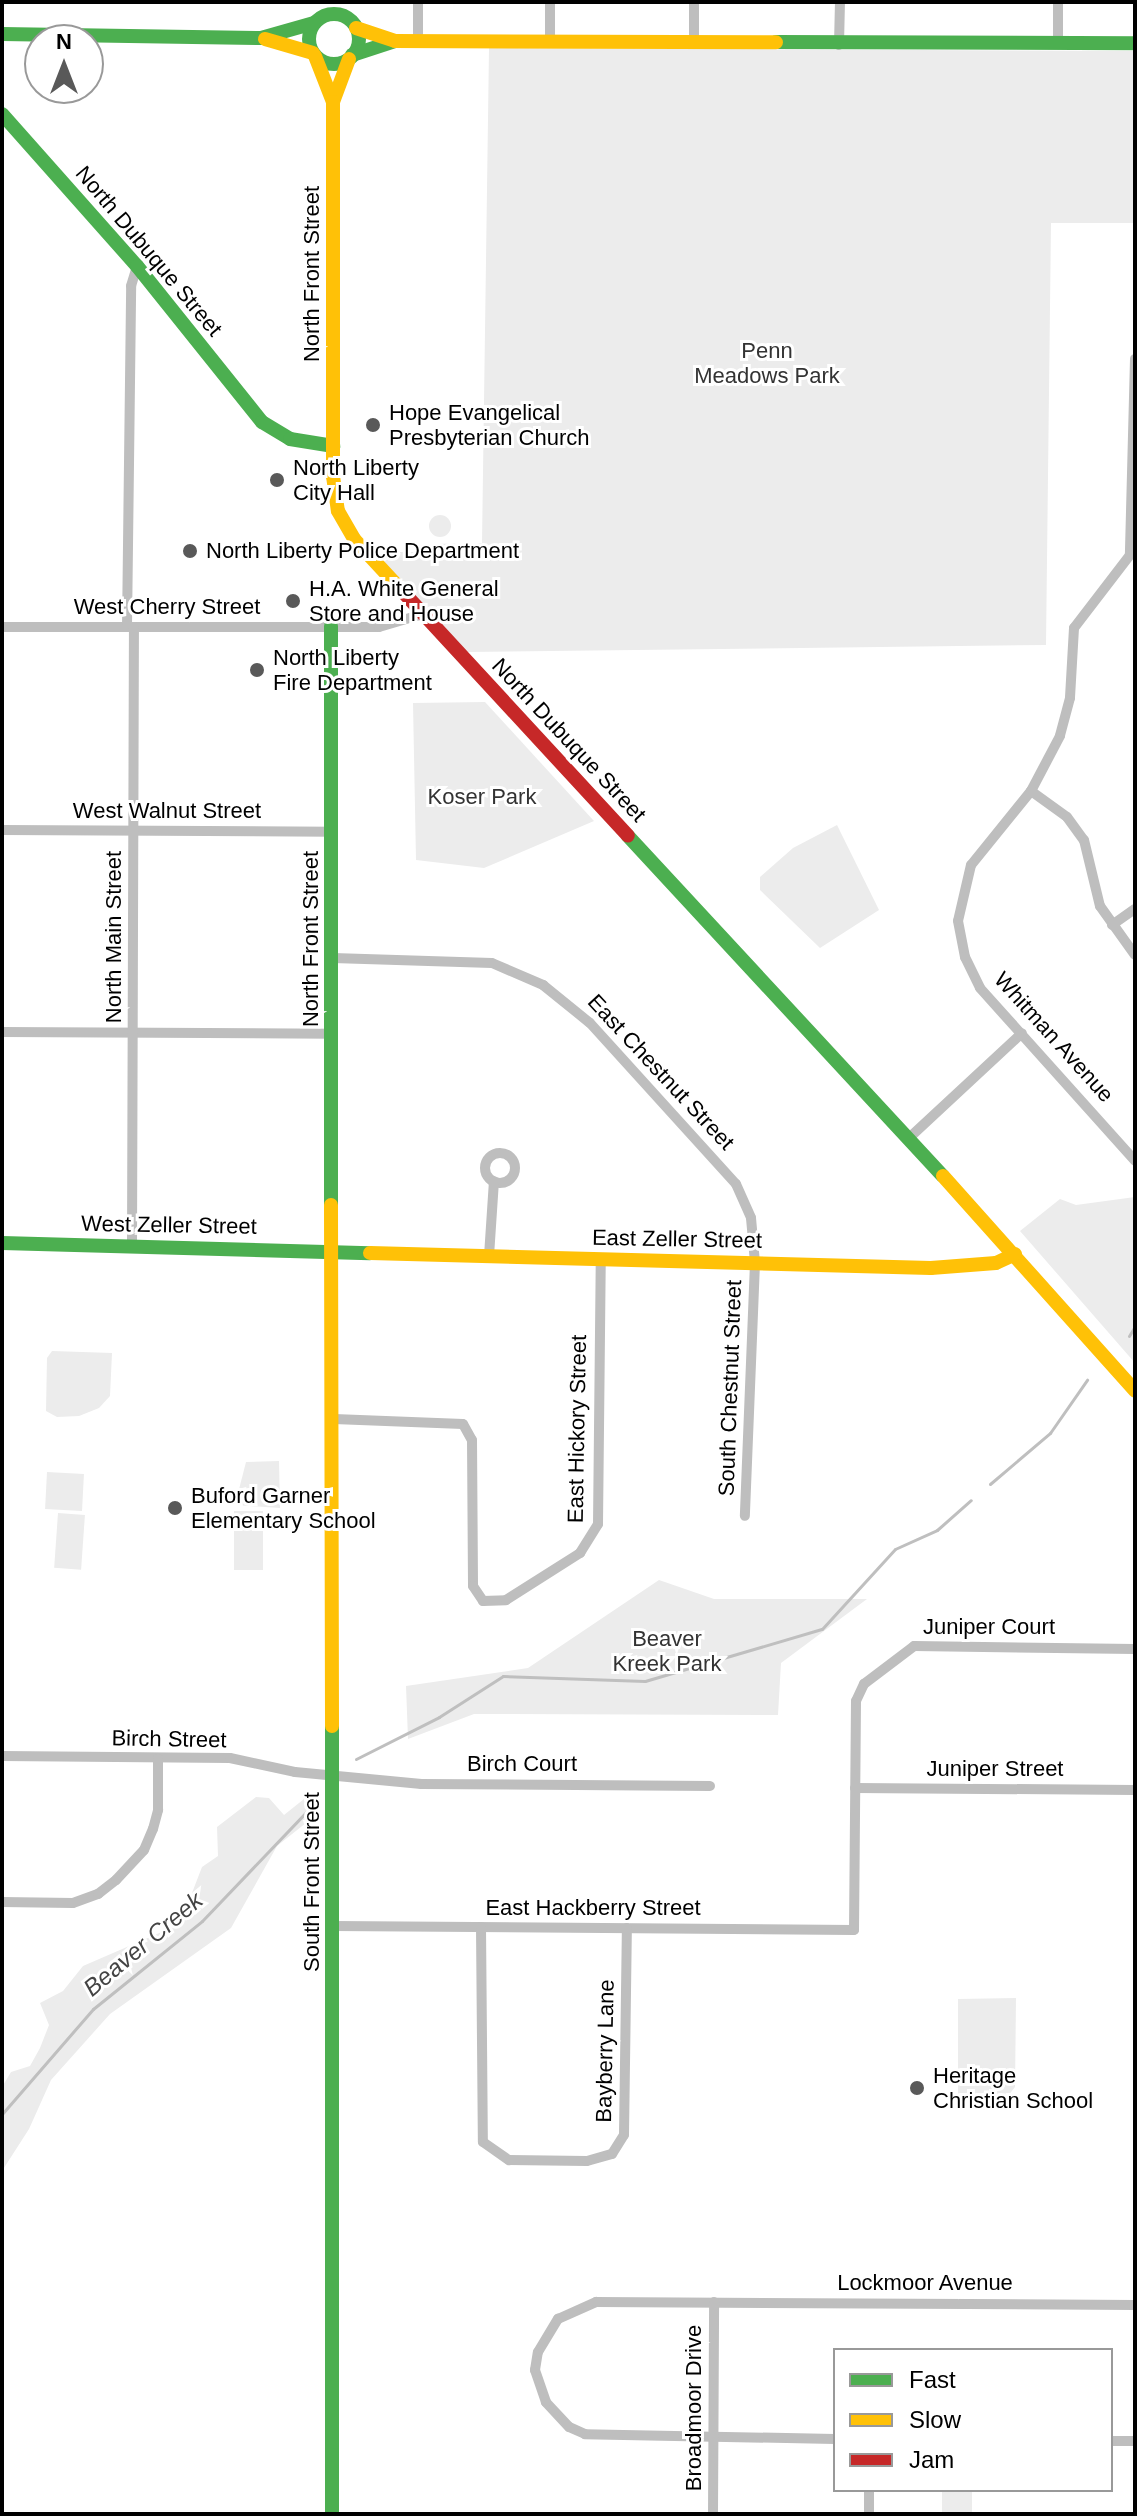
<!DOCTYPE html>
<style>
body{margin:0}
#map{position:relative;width:1137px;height:2516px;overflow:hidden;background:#fff;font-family:Arial,sans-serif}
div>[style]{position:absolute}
.green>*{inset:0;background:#ececec;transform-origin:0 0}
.round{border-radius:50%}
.stream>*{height:3px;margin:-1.5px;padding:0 1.5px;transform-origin:1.5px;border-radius:1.5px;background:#bfbfbf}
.street>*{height:10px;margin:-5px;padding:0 5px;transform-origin:5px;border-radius:5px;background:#bebebe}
.street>.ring{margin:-5px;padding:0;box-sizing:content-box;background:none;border:10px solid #bebebe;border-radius:50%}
.fast>*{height:14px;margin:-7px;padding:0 7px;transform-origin:7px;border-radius:7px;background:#4caf50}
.fast>.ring{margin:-7px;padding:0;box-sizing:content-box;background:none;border:14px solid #4caf50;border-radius:50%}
.slow>*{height:14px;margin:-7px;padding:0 7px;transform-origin:7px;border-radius:7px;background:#ffc107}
.jam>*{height:14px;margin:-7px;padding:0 7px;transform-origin:7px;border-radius:7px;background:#c62828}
.dots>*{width:22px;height:22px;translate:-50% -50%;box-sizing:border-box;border:4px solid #fff;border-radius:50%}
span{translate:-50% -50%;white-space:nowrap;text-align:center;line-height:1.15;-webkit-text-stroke:6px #fff;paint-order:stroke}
.street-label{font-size:22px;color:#000}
.park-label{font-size:22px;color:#333}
.poi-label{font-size:22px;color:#000}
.left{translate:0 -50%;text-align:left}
.water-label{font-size:24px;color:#444;font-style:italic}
.frame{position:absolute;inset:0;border:4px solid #000;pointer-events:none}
.legend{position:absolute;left:833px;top:2348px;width:280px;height:144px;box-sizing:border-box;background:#fff;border:2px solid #999;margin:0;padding:10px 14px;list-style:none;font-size:24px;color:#000}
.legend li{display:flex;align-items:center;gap:16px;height:40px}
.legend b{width:40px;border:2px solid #999}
.north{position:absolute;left:24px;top:24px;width:80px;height:80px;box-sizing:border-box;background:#fff;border:2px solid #999;border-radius:50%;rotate:0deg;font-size:22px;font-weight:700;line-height:32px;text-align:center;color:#000}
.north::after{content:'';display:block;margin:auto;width:28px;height:36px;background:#595959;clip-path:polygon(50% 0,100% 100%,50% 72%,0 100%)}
</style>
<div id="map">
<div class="green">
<div style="clip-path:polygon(489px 48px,1135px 51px,1135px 223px,1051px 223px,1046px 645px,467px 652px,384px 562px,397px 552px,428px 552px,429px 544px,482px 543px)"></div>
<div class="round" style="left:429px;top:515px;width:22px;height:22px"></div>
<div style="clip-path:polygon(485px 702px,594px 821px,484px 868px,416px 860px,413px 703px)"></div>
<div style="clip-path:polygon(837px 825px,879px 910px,820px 948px,760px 890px,760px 877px,793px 848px)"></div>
<div style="clip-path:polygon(1135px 1197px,1135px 1363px,1020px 1231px,1060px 1199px,1076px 1205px)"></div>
<div style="clip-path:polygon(52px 1351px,112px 1353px,110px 1396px,99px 1408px,79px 1416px,57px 1417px,46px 1411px,47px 1358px)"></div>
<div style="clip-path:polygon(279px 1461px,280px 1508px,235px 1505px,246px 1462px)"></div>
<div style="left:47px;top:1472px;width:37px;height:37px;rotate:3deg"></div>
<div style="left:234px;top:1511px;width:29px;height:59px"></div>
<div style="left:58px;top:1513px;width:27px;height:55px;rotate:4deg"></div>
<div style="clip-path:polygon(659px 1580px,714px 1599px,867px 1599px,781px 1663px,778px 1715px,474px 1714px,408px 1739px,406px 1686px,528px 1668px)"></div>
<div style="clip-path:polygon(256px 1797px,269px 1798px,284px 1815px,304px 1799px,316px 1815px,277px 1846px,231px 1928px,110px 2014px,51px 2080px,29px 2129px,2px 2171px,2px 2087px,11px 2072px,30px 2066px,40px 2048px,49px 2025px,40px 2003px,63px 1991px,83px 1966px,180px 1924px,202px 1867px,218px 1856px,217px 1827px)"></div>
<div style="clip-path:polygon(1016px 1998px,1015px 2087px,997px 2110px,958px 2110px,958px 1999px)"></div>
<div style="left:942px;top:2490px;width:30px;height:24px"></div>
</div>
<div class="stream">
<div style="left:1129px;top:1336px;width:12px;rotate:-59deg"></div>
<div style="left:990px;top:1484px;width:79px;rotate:-40.4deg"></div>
<div style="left:1050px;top:1433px;width:65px;rotate:-55.1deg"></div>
<div style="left:356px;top:1759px;width:93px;rotate:-26.8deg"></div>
<div style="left:439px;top:1717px;width:76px;rotate:-32.6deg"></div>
<div style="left:503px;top:1676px;width:142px;rotate:2deg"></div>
<div style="left:645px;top:1681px;width:184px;rotate:-16.4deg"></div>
<div style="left:822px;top:1629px;width:108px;rotate:-47.6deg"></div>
<div style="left:895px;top:1549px;width:46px;rotate:-24.3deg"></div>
<div style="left:937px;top:1530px;width:45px;rotate:-41.4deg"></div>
<div style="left:2px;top:2114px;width:139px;rotate:-49.1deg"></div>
<div style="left:93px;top:2009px;width:140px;rotate:-38.9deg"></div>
<div style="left:202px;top:1921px;width:161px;rotate:-46.3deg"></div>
</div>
<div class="street">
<div style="left:418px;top:40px;width:38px;rotate:-90deg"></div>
<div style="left:550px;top:42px;width:40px;rotate:-90deg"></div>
<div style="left:694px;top:42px;width:40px;rotate:-90deg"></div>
<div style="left:1058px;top:42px;width:40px;rotate:-90deg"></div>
<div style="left:839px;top:45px;width:43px;rotate:-88.7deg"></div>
<div style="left:1135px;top:359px;width:196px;rotate:91.5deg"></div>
<div style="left:1130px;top:555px;width:92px;rotate:127.5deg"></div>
<div style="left:1074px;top:628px;width:70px;rotate:93.3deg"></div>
<div style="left:1070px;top:698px;width:39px;rotate:105deg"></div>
<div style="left:1060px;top:736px;width:62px;rotate:117.8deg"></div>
<div style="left:1031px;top:791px;width:95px;rotate:129deg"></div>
<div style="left:971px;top:865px;width:57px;rotate:103.1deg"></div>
<div style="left:958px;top:921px;width:37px;rotate:79deg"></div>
<div style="left:965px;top:957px;width:34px;rotate:64deg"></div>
<div style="left:980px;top:988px;width:232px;rotate:48.1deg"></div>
<div style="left:2px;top:627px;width:377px"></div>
<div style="left:379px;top:627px;width:46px;rotate:-16.5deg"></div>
<div style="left:127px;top:627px;width:341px;rotate:-89.3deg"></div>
<div style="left:131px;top:286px;width:21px;rotate:-73deg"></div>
<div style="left:1031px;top:791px;width:44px;rotate:35.8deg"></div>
<div style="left:1067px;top:817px;width:29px;rotate:54deg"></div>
<div style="left:1084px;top:840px;width:68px;rotate:76.4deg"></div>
<div style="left:1100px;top:906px;width:60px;rotate:54.5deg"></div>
<div style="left:2px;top:830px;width:331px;rotate:0.3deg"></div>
<div style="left:1112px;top:925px;width:28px;rotate:-35deg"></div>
<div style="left:333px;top:958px;width:159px;rotate:1.8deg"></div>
<div style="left:492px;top:963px;width:56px;rotate:23.3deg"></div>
<div style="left:543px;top:985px;width:60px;rotate:39deg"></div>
<div style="left:590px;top:1023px;width:217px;rotate:47.8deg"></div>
<div style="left:736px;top:1184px;width:37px;rotate:66deg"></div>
<div style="left:751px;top:1218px;width:45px;rotate:84.9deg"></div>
<div style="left:755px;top:1263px;width:253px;rotate:92.3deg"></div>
<div style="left:2px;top:1032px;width:331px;rotate:0.3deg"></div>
<div style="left:909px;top:1138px;width:154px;rotate:-42.9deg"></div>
<div class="ring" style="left:485px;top:1153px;width:20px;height:20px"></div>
<div style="left:132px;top:1247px;width:620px;rotate:-89.82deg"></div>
<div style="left:489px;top:1256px;width:75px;rotate:-86.2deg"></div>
<div style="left:334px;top:1419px;width:129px;rotate:2.2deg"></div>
<div style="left:463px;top:1424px;width:18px;rotate:61deg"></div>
<div style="left:472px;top:1440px;width:146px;rotate:89.6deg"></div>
<div style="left:473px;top:1586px;width:18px;rotate:56deg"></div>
<div style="left:483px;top:1601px;width:23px;rotate:-2deg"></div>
<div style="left:506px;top:1600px;width:88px;rotate:-32.4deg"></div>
<div style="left:580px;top:1553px;width:34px;rotate:-58deg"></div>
<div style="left:598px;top:1524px;width:265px;rotate:-89.4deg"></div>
<div style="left:2px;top:1756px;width:228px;rotate:0.5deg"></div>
<div style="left:230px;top:1758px;width:66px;rotate:12.2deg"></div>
<div style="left:295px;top:1772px;width:127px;rotate:5.4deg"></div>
<div style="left:421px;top:1784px;width:289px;rotate:0.4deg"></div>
<div style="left:855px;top:1788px;width:280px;rotate:0.4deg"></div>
<div style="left:2px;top:1902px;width:71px;rotate:0.8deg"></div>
<div style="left:73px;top:1903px;width:27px;rotate:-20deg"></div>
<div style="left:98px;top:1894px;width:23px;rotate:-38deg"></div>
<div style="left:116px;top:1880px;width:41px;rotate:-47deg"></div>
<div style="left:144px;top:1850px;width:23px;rotate:-67deg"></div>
<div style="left:153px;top:1829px;width:20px;rotate:-75deg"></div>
<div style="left:158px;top:1810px;width:51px;rotate:-90deg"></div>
<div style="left:333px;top:1926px;width:521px;rotate:0.44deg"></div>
<div style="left:854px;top:1930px;width:229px;rotate:-89.5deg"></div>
<div style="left:856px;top:1701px;width:19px;rotate:-65deg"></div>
<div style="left:864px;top:1684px;width:63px;rotate:-37.2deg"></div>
<div style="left:914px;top:1646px;width:221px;rotate:0.8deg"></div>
<div style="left:481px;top:1927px;width:215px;rotate:89.5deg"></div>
<div style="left:483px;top:2142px;width:32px;rotate:35deg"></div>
<div style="left:509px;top:2160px;width:78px;rotate:0.7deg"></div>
<div style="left:587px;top:2161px;width:26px;rotate:-16deg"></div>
<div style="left:612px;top:2154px;width:22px;rotate:-58deg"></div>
<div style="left:624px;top:2135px;width:207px;rotate:-89.2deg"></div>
<div style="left:835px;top:2439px;width:250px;rotate:-178.9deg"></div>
<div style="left:585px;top:2434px;width:17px;rotate:-156deg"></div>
<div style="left:569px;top:2427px;width:34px;rotate:-133deg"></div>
<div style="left:546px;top:2402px;width:34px;rotate:-109deg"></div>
<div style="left:535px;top:2370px;width:18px;rotate:-81deg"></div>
<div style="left:538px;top:2352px;width:39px;rotate:-59deg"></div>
<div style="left:558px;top:2319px;width:42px;rotate:-24.1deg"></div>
<div style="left:596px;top:2302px;width:539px;rotate:0.32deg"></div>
<div style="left:1111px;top:2441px;width:24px"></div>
<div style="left:869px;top:2490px;width:24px;rotate:90deg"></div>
<div style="left:713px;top:2514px;width:212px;rotate:-89.7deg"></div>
</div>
<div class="fast">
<div class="ring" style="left:309px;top:14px;width:36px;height:36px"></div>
<div style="left:2px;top:34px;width:259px;rotate:0.9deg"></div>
<div style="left:261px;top:38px;width:55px;rotate:-15.8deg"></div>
<div style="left:776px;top:42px;width:359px;rotate:0.2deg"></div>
<div style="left:352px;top:55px;width:45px;rotate:-18deg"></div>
<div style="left:2px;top:114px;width:203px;rotate:48.4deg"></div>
<div style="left:137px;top:266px;width:200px;rotate:51.3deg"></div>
<div style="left:262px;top:422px;width:33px;rotate:31deg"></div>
<div style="left:290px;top:439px;width:44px;rotate:9.2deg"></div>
<div style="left:331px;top:626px;width:579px;rotate:90deg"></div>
<div style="left:628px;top:836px;width:463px;rotate:47.2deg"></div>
<div style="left:2px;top:1243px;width:368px;rotate:1.6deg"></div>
<div style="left:332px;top:1726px;width:788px;rotate:90deg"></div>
</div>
<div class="slow">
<div style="left:356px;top:28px;width:41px;rotate:18.4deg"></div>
<div style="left:395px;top:41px;width:381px;rotate:0.2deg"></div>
<div style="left:265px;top:39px;width:50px;rotate:16.3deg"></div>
<div style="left:315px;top:56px;width:49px;rotate:68.6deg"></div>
<div style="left:349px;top:59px;width:46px;rotate:110.4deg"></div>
<div style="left:333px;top:102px;width:374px;rotate:90deg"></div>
<div style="left:333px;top:476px;width:35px;rotate:82deg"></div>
<div style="left:338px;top:511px;width:32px;rotate:60deg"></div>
<div style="left:354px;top:539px;width:74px;rotate:47.2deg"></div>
<div style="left:943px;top:1176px;width:288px;rotate:48.2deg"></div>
<div style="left:331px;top:1205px;width:521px;rotate:89.89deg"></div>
<div style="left:370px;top:1253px;width:561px;rotate:1.53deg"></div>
<div style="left:931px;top:1268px;width:65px;rotate:-4.4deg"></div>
<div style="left:996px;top:1263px;width:21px;rotate:-25deg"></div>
</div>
<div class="jam">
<div style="left:404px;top:593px;width:330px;rotate:47.3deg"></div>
</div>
<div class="dots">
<div style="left:373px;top:425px;background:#595959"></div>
<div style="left:277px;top:480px;background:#595959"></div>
<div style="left:190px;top:551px;background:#595959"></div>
<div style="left:293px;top:601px;background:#595959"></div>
<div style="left:257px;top:670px;background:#595959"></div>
<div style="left:175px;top:1508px;background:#595959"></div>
<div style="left:917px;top:2088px;background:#595959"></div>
</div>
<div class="street-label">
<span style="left:149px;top:251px;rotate:50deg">North Dubuque Street</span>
<span style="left:312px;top:274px;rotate:-90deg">North Front Street</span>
<span style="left:167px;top:607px">West Cherry Street</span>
<span style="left:569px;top:740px;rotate:47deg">North Dubuque Street</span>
<span style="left:167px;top:811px">West Walnut Street</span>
<span style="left:114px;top:937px;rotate:-90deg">North Main Street</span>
<span style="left:311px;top:939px;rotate:-90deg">North Front Street</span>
<span style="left:1054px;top:1037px;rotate:48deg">Whitman Avenue</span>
<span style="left:661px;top:1072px;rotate:47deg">East Chestnut Street</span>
<span style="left:169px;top:1225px;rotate:1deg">West Zeller Street</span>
<span style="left:677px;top:1239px;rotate:1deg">East Zeller Street</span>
<span style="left:730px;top:1388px;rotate:-88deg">South Chestnut Street</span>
<span style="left:577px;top:1429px;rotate:-89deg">East Hickory Street</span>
<span style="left:989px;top:1627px">Juniper Court</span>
<span style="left:169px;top:1739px;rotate:1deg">Birch Street</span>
<span style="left:522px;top:1764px">Birch Court</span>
<span style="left:995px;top:1769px">Juniper Street</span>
<span style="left:312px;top:1882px;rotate:-90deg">South Front Street</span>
<span style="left:593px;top:1908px">East Hackberry Street</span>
<span style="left:605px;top:2051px;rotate:-89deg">Bayberry Lane</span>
<span style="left:925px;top:2283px">Lockmoor Avenue</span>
<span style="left:694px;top:2408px;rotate:-90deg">Broadmoor Drive</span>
</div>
<div class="park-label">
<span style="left:767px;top:363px">Penn<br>Meadows Park</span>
<span style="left:482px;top:797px">Koser Park</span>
<span style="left:667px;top:1651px">Beaver<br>Kreek Park</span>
</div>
<div class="poi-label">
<span class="left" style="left:389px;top:425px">Hope Evangelical<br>Presbyterian Church</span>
<span class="left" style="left:293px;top:480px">North Liberty<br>City Hall</span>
<span class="left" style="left:206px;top:551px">North Liberty Police Department</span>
<span class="left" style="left:309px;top:601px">H.A. White General<br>Store and House</span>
<span class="left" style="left:273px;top:670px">North Liberty<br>Fire Department</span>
<span class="left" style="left:191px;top:1508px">Buford Garner<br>Elementary School</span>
<span class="left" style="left:933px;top:2088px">Heritage<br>Christian School</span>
</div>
<div class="water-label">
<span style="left:143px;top:1944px;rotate:-40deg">Beaver Creek</span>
</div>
<div class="frame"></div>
<ul class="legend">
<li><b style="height:10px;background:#4caf50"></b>Fast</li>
<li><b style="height:10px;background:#ffc107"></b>Slow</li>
<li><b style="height:10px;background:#c62828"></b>Jam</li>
</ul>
<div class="north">N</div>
</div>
